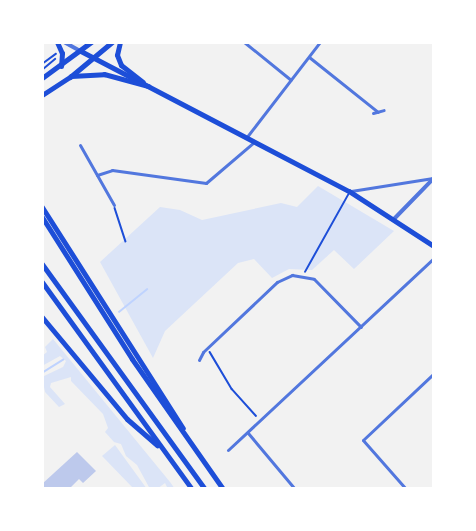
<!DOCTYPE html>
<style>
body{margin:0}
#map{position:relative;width:476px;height:531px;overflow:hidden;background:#f2f2f2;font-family:"Open Sans",sans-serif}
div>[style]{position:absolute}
.green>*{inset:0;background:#dbe4f7}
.stream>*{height:1.5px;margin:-0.75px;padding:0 0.75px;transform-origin:0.75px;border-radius:0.75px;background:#bfd3fe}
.building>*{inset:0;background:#bdc9ec}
.path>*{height:1.5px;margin:-0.75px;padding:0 0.75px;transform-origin:0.75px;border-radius:0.75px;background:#1d4ed8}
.minor>*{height:3px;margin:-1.5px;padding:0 1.5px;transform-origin:1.5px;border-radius:1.5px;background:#5277de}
.tertiary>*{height:4px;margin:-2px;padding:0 2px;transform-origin:2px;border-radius:2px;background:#5277de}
.secondary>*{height:4.5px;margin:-2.25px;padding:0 2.25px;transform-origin:2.25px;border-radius:2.25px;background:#1d4ed8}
.trunk>*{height:5px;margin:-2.5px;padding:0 2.5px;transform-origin:2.5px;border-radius:2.5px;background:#1d4ed8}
.motorway>*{height:5px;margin:-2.5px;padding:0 2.5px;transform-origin:2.5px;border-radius:2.5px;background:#1d4ed8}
span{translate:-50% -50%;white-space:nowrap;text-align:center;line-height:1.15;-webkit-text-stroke:4.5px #fff;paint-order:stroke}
.frame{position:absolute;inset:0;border:44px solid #fff;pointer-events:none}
</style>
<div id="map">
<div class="green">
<div style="clip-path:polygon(318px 186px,394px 231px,354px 269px,334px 250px,312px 270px,289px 269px,272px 278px,254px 259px,238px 263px,165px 331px,153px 358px,100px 262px,160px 207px,180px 210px,202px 220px,281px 203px,297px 207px)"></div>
<div style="clip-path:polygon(53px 339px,170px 482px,175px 489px,168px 489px,165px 483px,157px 489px,150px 489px,137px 465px,126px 456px,121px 444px,114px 442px,105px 432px,108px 428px,103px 414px,71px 381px,71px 377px,51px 383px,50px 387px,65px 404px,59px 407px,45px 392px,42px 377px,63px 367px,66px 361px,60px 356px,42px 366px,42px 356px,47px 352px,45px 347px)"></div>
<div style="clip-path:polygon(115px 445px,147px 489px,134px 489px,102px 456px)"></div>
</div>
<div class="stream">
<div style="left:119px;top:312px;width:36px;rotate:-39deg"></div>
<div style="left:42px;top:373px;width:25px;rotate:-32deg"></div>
</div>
<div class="building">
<div style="clip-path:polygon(77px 452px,96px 471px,83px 483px,79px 479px,69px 489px,43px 489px,42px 484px)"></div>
</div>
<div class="path">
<div style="left:42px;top:64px;width:17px;rotate:-36deg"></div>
<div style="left:42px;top:70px;width:17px;rotate:-40deg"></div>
<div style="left:115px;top:208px;width:35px;rotate:72deg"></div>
<div style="left:305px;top:272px;width:88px;rotate:-60.8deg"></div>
<div style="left:210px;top:352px;width:43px;rotate:59.3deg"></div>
<div style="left:232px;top:389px;width:36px;rotate:48deg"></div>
</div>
<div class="minor">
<div style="left:244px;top:42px;width:60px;rotate:39deg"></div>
<div style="left:309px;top:57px;width:88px;rotate:38.6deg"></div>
<div style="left:373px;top:113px;width:11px;rotate:-15deg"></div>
<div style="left:246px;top:138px;width:121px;rotate:-52.4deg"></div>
<div style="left:80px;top:145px;width:69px;rotate:60.5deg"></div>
<div style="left:97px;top:175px;width:16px;rotate:-18deg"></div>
<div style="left:112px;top:170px;width:95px;rotate:7.9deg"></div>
<div style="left:206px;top:183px;width:63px;rotate:-40.5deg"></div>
<div style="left:351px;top:191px;width:83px;rotate:-9deg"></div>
<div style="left:199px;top:360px;width:9px;rotate:-63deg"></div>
<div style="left:203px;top:352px;width:102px;rotate:-43.4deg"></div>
<div style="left:277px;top:282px;width:17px;rotate:-25deg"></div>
<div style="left:292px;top:275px;width:22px;rotate:10deg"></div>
<div style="left:314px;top:279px;width:67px;rotate:45.6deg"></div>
<div style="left:248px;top:433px;width:73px;rotate:50deg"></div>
<div style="left:228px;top:450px;width:282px;rotate:-43deg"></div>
<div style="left:406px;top:489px;width:65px;rotate:-131.3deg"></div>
<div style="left:363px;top:440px;width:98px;rotate:-43.3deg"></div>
</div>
<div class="tertiary">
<div style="left:64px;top:42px;width:18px;rotate:29deg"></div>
<div style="left:394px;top:219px;width:57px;rotate:-45.7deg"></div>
</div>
<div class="secondary">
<div style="left:81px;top:51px;width:302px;rotate:27.6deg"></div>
<div style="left:349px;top:191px;width:101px;rotate:32.9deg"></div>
</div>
<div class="trunk">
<div style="left:57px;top:42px;width:12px;rotate:66deg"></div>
<div style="left:62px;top:53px;width:13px;rotate:94deg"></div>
<div style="left:120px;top:42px;width:13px;rotate:103deg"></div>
<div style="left:117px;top:55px;width:11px;rotate:68deg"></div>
<div style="left:121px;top:65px;width:28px;rotate:38deg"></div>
<div style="left:71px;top:76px;width:33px;rotate:-3deg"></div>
<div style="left:104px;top:74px;width:46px;rotate:15.3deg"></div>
<div style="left:42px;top:78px;width:61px;rotate:-36.3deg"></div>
<div style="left:42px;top:95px;width:33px;rotate:-33deg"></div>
<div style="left:70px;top:77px;width:55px;rotate:-39.8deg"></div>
</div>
<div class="motorway">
<div style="left:42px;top:207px;width:262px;rotate:57.5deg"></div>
<div style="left:42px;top:217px;width:168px;rotate:57.6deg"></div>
<div style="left:132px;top:359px;width:159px;rotate:55deg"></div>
<div style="left:42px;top:264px;width:278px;rotate:54.1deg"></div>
<div style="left:42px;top:282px;width:256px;rotate:54.1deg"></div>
<div style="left:42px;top:317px;width:133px;rotate:50.2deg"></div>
<div style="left:127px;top:419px;width:40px;rotate:41deg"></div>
</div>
<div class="frame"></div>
</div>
